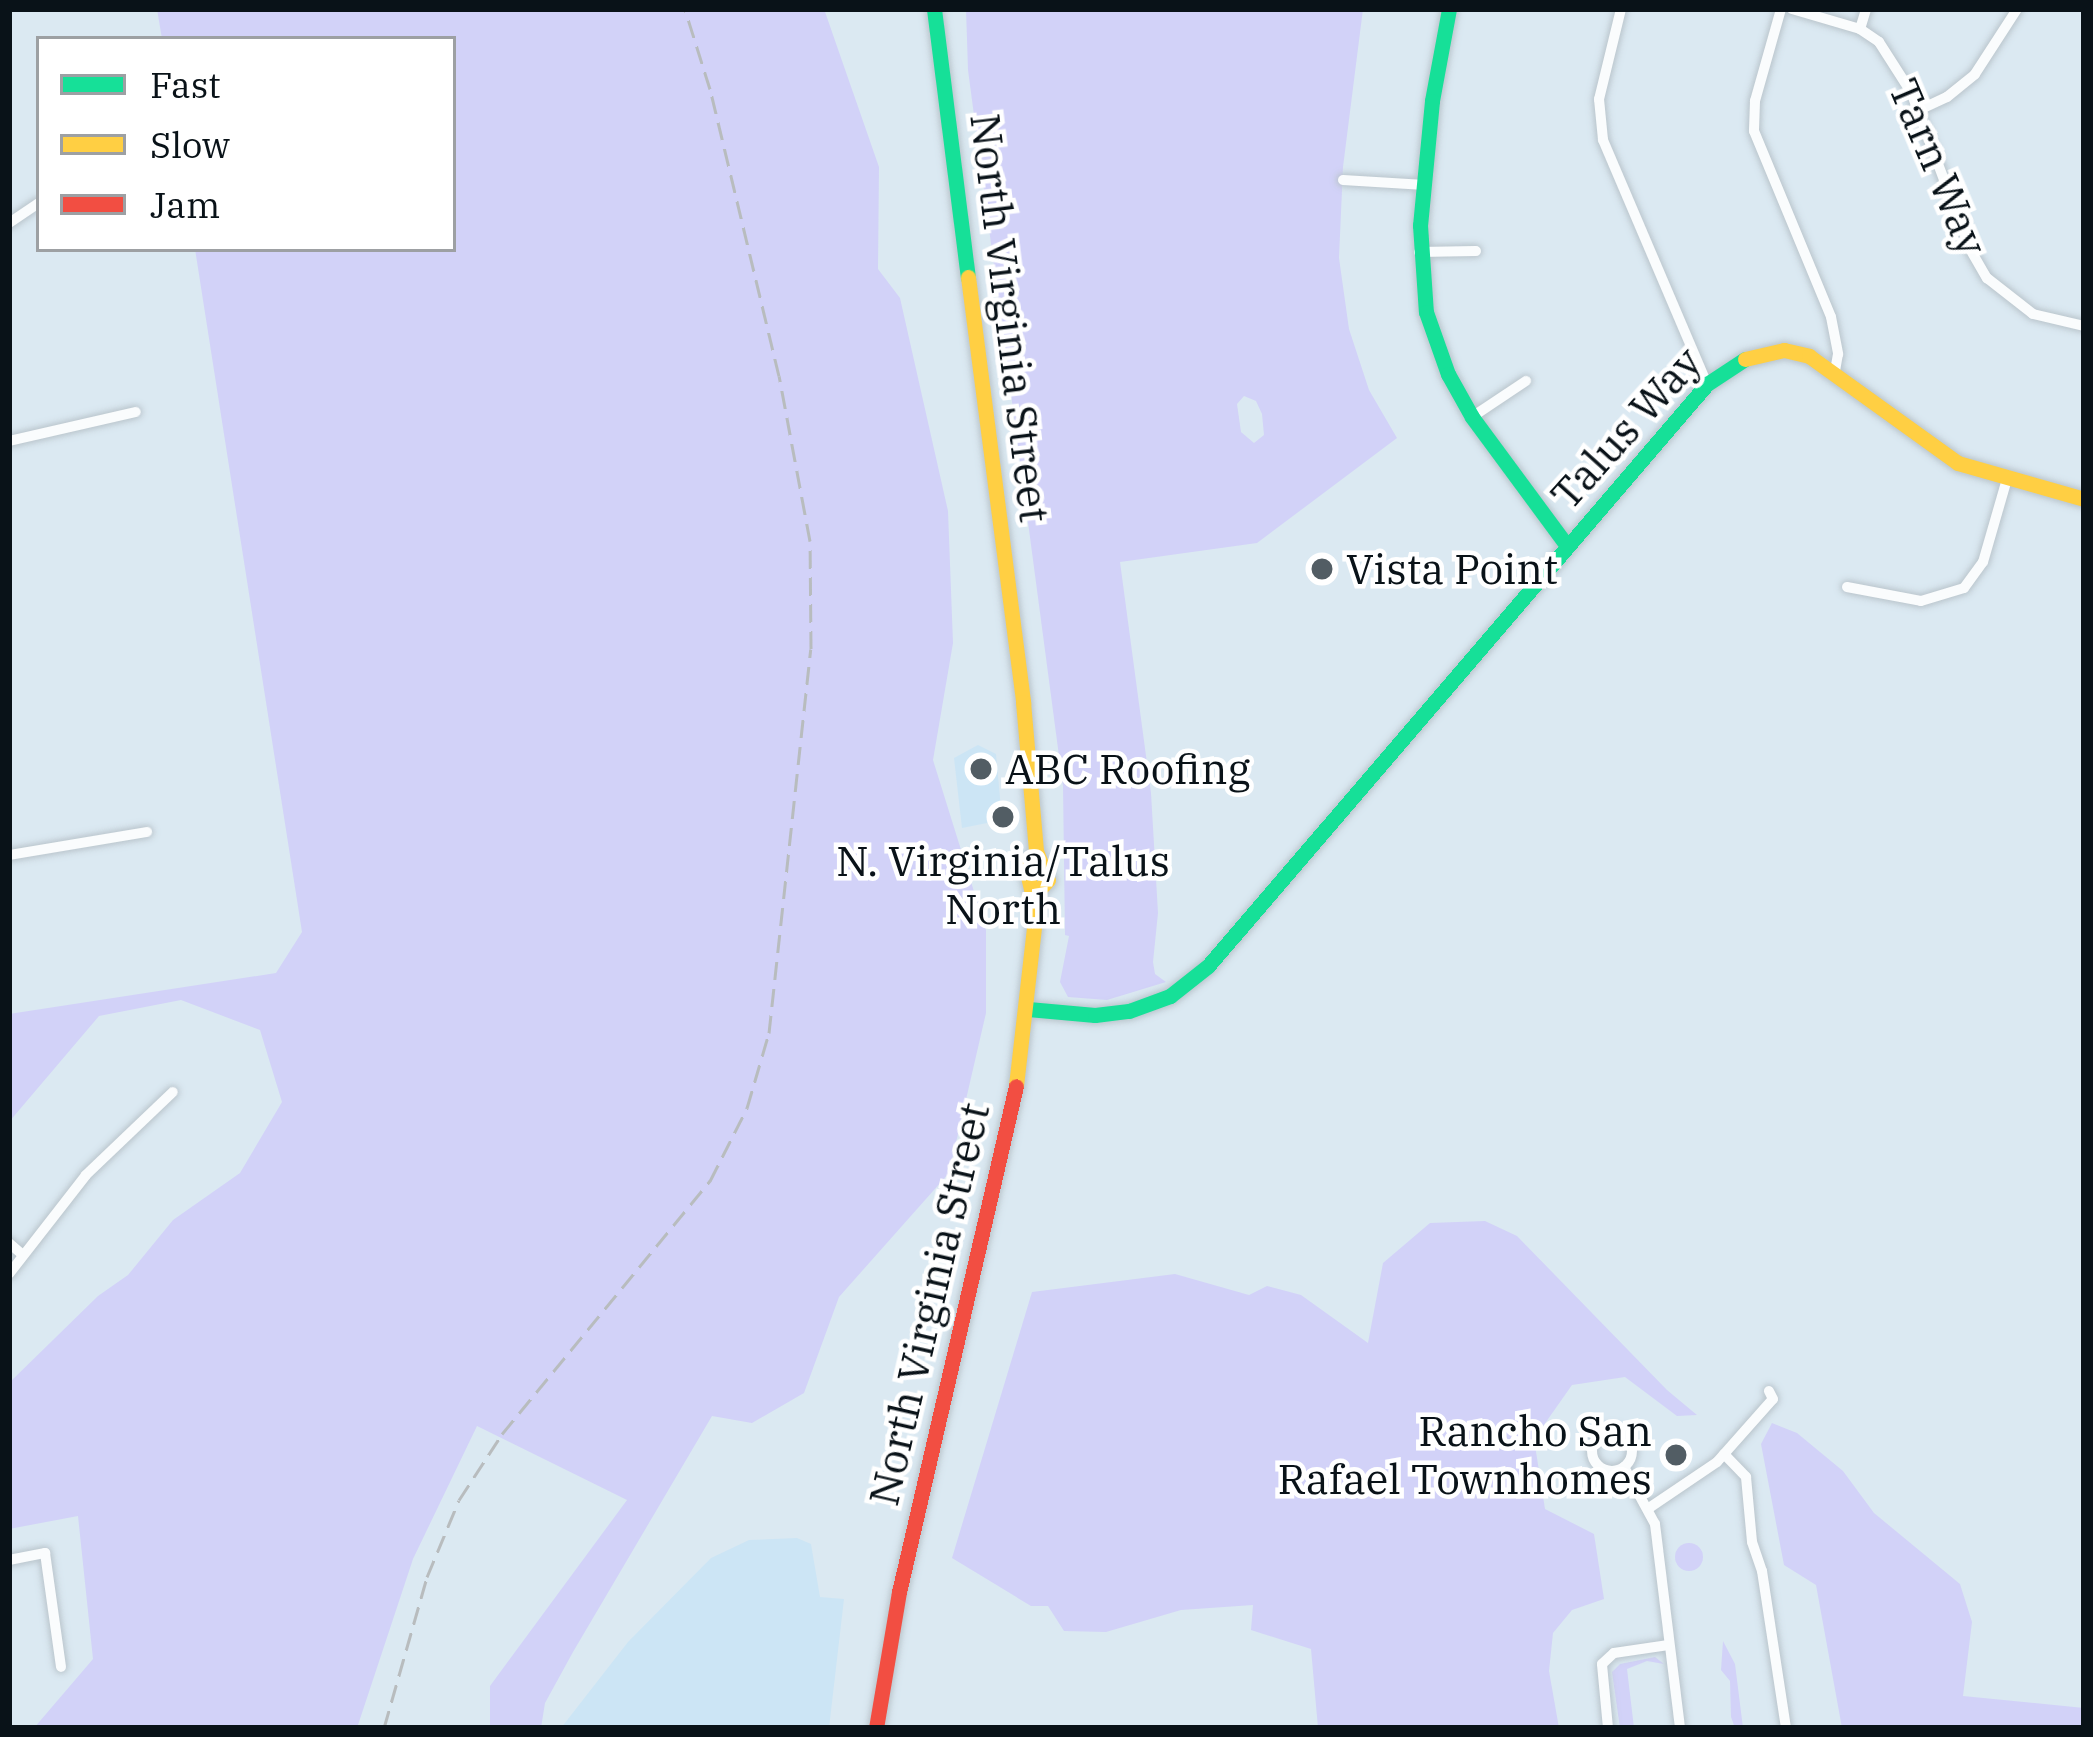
<!DOCTYPE html>
<style>
body{margin:0}
#map{position:relative;width:2093px;height:1737px;overflow:hidden;background:#dbe9f2;font-family:"IBM Plex Serif",serif}
div>[style]{position:absolute}
.built>*{inset:0;background:#cce5f5}
.green>*{inset:0;background:#d2d2f8}
.round{border-radius:50%}
.roads{filter:drop-shadow(0 0 3px #bac5cc) drop-shadow(0 0 3px #bac5cc)}
.street>*{height:10px;margin:-5px;padding:0 5px;transform-origin:5px;border-radius:5px;background:#fafcfd}
.street>.ring{margin:-5px;padding:0;box-sizing:content-box;background:none;border:10px solid #fafcfd;border-radius:50%}
.fast>*{height:15px;margin:-7.5px;padding:0 7.5px;transform-origin:7.5px;border-radius:7.5px;background:#16e098}
.slow>*{height:15px;margin:-7.5px;padding:0 7.5px;transform-origin:7.5px;border-radius:7.5px;background:#ffcf43}
.jam>*{height:15px;margin:-7.5px;padding:0 7.5px;transform-origin:7.5px;border-radius:7.5px;background:#f24e42}
.rail>*{height:3px;margin-top:-1.5px;transform-origin:0;background:repeating-linear-gradient(90deg,#b8bcbe 0 18px,transparent 0 27px)}
.dots>*{width:33px;height:33px;translate:-50% -50%;box-sizing:border-box;border:6px solid #fff;border-radius:50%}
span{translate:-50% -50%;white-space:nowrap;text-align:center;line-height:1.15;-webkit-text-stroke:9px #fff;paint-order:stroke}
.street-label{font-size:42px;color:#091218}
.poi-label{font-size:42px;color:#091218}
.left{translate:0 -50%;text-align:left}
.right{translate:-100% -50%;text-align:right}
.frame{position:absolute;inset:0;border:12px solid #091218;pointer-events:none}
.legend{position:absolute;left:36px;top:36px;width:420px;height:216px;box-sizing:border-box;background:#fff;border:3px solid #9da0a3;margin:0;padding:15px 21px;list-style:none;font-size:36px;color:#091218}
.legend li{display:flex;align-items:center;gap:24px;height:60px}
.legend b{width:60px;border:3px solid #9da0a3}
</style>
<div id="map">
<div class="built">
<div style="clip-path:polygon(978px 745px,996px 754px,1002px 820px,962px 828px,954px 758px)"></div>
<div style="clip-path:polygon(797px 1538px,811px 1544px,820px 1597px,844px 1599px,829px 1728px,561px 1728px,628px 1642px,711px 1558px,749px 1540px)"></div>
</div>
<div class="green">
<div style="clip-path:polygon(157px 9px,824px 9px,879px 167px,878px 269px,900px 298px,948px 511px,953px 643px,933px 760px,986px 930px,986px 1013px,949px 1173px,839px 1297px,804px 1393px,752px 1423px,712px 1416px,573px 1652px,545px 1703px,541px 1728px,490px 1728px,490px 1686px,627px 1500px,477px 1426px,413px 1559px,357px 1728px,34px 1728px,93px 1659px,78px 1516px,9px 1529px,9px 1383px,98px 1296px,128px 1275px,173px 1220px,240px 1173px,282px 1102px,260px 1030px,181px 1000px,99px 1016px,9px 1122px,9px 1014px,276px 973px,302px 932px,195px 249px,453px 249px,453px 39px,162px 39px)"></div>
<div style="clip-path:polygon(evenodd,966px 9px,1363px 9px,1343px 167px,1339px 258px,1349px 329px,1369px 390px,1397px 438px,1257px 543px,1120px 562px,1151px 793px,1158px 913px,1153px 962px,1155px 974px,1166px 982px,1107px 1000px,1068px 997px,1060px 982px,1069px 936px,1065px 935px,1063px 786px,968px 70px,966px 9px,1244px 396px,1256px 401px,1262px 414px,1264px 435px,1254px 443px,1241px 432px,1237px 404px,1244px 396px)"></div>
<div style="clip-path:polygon(1485px 1221px,1517px 1236px,1667px 1390px,1697px 1415px,1677px 1416px,1625px 1377px,1572px 1385px,1534px 1439px,1545px 1509px,1594px 1534px,1604px 1599px,1572px 1610px,1553px 1633px,1549px 1671px,1559px 1728px,1318px 1728px,1311px 1649px,1251px 1630px,1253px 1605px,1181px 1610px,1106px 1632px,1064px 1631px,1048px 1606px,1031px 1606px,952px 1558px,1032px 1292px,1175px 1274px,1249px 1295px,1267px 1286px,1301px 1295px,1368px 1343px,1383px 1263px,1430px 1223px)"></div>
<div style="clip-path:polygon(1772px 1423px,1797px 1433px,1843px 1471px,1874px 1513px,1960px 1584px,1972px 1622px,1963px 1696px,2084px 1708px,2084px 1728px,1842px 1728px,1816px 1585px,1784px 1565px,1761px 1444px)"></div>
<div class="round" style="left:1675px;top:1543px;width:28px;height:28px"></div>
<div style="clip-path:polygon(1723px 1641px,1735px 1664px,1743px 1728px,1735px 1728px,1731px 1717px,1730px 1681px,1721px 1670px)"></div>
<div style="clip-path:polygon(1655px 1657px,1664px 1664px,1647px 1661px,1627px 1669px,1634px 1728px,1620px 1728px,1612px 1672px,1620px 1664px)"></div>
</div>
<div class="roads">
<div class="street">
<div style="left:1621px;top:9px;width:93px;rotate:103.7deg"></div>
<div style="left:1599px;top:99px;width:41px;rotate:84.4deg"></div>
<div style="left:1603px;top:140px;width:265px;rotate:66.9deg"></div>
<div style="left:1781px;top:9px;width:96px;rotate:105.8deg"></div>
<div style="left:1755px;top:101px;width:30px;rotate:92deg"></div>
<div style="left:1754px;top:131px;width:201px;rotate:67.5deg"></div>
<div style="left:1831px;top:317px;width:38px;rotate:79deg"></div>
<div style="left:1838px;top:354px;width:17px;rotate:100deg"></div>
<div style="left:1792px;top:9px;width:71px;rotate:16.4deg"></div>
<div style="left:1860px;top:29px;width:23px;rotate:34deg"></div>
<div style="left:1879px;top:42px;width:59px;rotate:57.4deg"></div>
<div style="left:1911px;top:92px;width:168px;rotate:69.4deg"></div>
<div style="left:1970px;top:249px;width:34px;rotate:60deg"></div>
<div style="left:1987px;top:278px;width:58px;rotate:38deg"></div>
<div style="left:2033px;top:314px;width:52px;rotate:13.2deg"></div>
<div style="left:1860px;top:29px;width:21px;rotate:-73deg"></div>
<div style="left:1919px;top:110px;width:31px;rotate:-25deg"></div>
<div style="left:1947px;top:97px;width:36px;rotate:-39deg"></div>
<div style="left:1975px;top:74px;width:77px;rotate:-57.1deg"></div>
<div style="left:1343px;top:180px;width:82px;rotate:3.5deg"></div>
<div style="left:9px;top:223px;width:36px;rotate:-34deg"></div>
<div style="left:1419px;top:252px;width:57px;rotate:-1deg"></div>
<div style="left:1472px;top:417px;width:65px;rotate:-33.7deg"></div>
<div style="left:9px;top:441px;width:130px;rotate:-12.9deg"></div>
<div style="left:1847px;top:587px;width:75px;rotate:10.7deg"></div>
<div style="left:1921px;top:601px;width:45px;rotate:-16.8deg"></div>
<div style="left:1964px;top:588px;width:32px;rotate:-54deg"></div>
<div style="left:1983px;top:562px;width:86px;rotate:-73.9deg"></div>
<div style="left:9px;top:855px;width:140px;rotate:-9.5deg"></div>
<div style="left:9px;top:1243px;width:18px;rotate:41deg"></div>
<div style="left:9px;top:1274px;width:125px;rotate:-52.1deg"></div>
<div style="left:86px;top:1175px;width:120px;rotate:-43.7deg"></div>
<div class="ring" style="left:1592px;top:1431px;width:30px;height:30px"></div>
<div style="left:1724px;top:1454px;width:32px;rotate:46deg"></div>
<div style="left:1746px;top:1477px;width:65px;rotate:84.7deg"></div>
<div style="left:1752px;top:1542px;width:31px;rotate:71deg"></div>
<div style="left:1762px;top:1571px;width:159px;rotate:81.3deg"></div>
<div style="left:1624px;top:1467px;width:65px;rotate:61.5deg"></div>
<div style="left:1655px;top:1524px;width:206px;rotate:83deg"></div>
<div style="left:1649px;top:1508px;width:82px;rotate:-34.1deg"></div>
<div style="left:1717px;top:1462px;width:84px;rotate:-48.4deg"></div>
<div style="left:1773px;top:1399px;width:9px;rotate:-117deg"></div>
<div style="left:9px;top:1560px;width:37px;rotate:-11deg"></div>
<div style="left:45px;top:1553px;width:115px;rotate:82deg"></div>
<div style="left:1608px;top:1728px;width:64px;rotate:-95.4deg"></div>
<div style="left:1602px;top:1664px;width:16px;rotate:-43deg"></div>
<div style="left:1614px;top:1653px;width:55px;rotate:-8.4deg"></div>
</div>
<div class="fast">
<div style="left:934px;top:9px;width:270px;rotate:82.8deg"></div>
<div style="left:1449px;top:9px;width:94px;rotate:100.5deg"></div>
<div style="left:1432px;top:101px;width:125px;rotate:95.5deg"></div>
<div style="left:1420px;top:225px;width:87px;rotate:86.1deg"></div>
<div style="left:1426px;top:312px;width:66px;rotate:70.5deg"></div>
<div style="left:1448px;top:374px;width:49px;rotate:60.8deg"></div>
<div style="left:1472px;top:417px;width:160px;rotate:53.6deg"></div>
<div style="left:1028px;top:1009px;width:67px;rotate:5.1deg"></div>
<div style="left:1095px;top:1015px;width:34px;rotate:-7deg"></div>
<div style="left:1129px;top:1011px;width:44px;rotate:-20.1deg"></div>
<div style="left:1170px;top:996px;width:48px;rotate:-38.3deg"></div>
<div style="left:1208px;top:966px;width:767px;rotate:-49.39deg"></div>
<div style="left:1707px;top:384px;width:45px;rotate:-33.3deg"></div>
</div>
<div class="slow">
<div style="left:968px;top:277px;width:429px;rotate:82.6deg"></div>
<div style="left:1023px;top:702px;width:150px;rotate:85deg"></div>
<div style="left:1036px;top:851px;width:20px;rotate:120deg"></div>
<div style="left:1026px;top:868px;width:43px;rotate:76.6deg"></div>
<div style="left:1036px;top:910px;width:177px;rotate:96.5deg"></div>
<div style="left:1745px;top:359px;width:40px;rotate:-13deg"></div>
<div style="left:1784px;top:350px;width:26px;rotate:13deg"></div>
<div style="left:1809px;top:356px;width:183px;rotate:35.7deg"></div>
<div style="left:1958px;top:463px;width:131px;rotate:15.9deg"></div>
<div style="left:1036px;top:851px;width:31px;rotate:68deg"></div>
<div style="left:1048px;top:880px;width:18px;rotate:133deg"></div>
</div>
<div class="jam">
<div style="left:876px;top:1728px;width:138px;rotate:-80.4deg"></div>
<div style="left:899px;top:1592px;width:519px;rotate:-76.98deg"></div>
</div>
</div>
<div class="rail">
<div style="left:384px;top:1728px;width:157px;rotate:-74.1deg"></div>
<div style="left:427px;top:1577px;width:83px;rotate:-67.4deg"></div>
<div style="left:459px;top:1500px;width:79px;rotate:-56.9deg"></div>
<div style="left:502px;top:1434px;width:328px;rotate:-50.6deg"></div>
<div style="left:710px;top:1181px;width:82px;rotate:-63.1deg"></div>
<div style="left:747px;top:1108px;width:78px;rotate:-73.7deg"></div>
<div style="left:769px;top:1033px;width:386px;rotate:-83.8deg"></div>
<div style="left:811px;top:649px;width:108px;rotate:-90.5deg"></div>
<div style="left:810px;top:541px;width:168px;rotate:-100.6deg"></div>
<div style="left:779px;top:376px;width:295px;rotate:-103.5deg"></div>
<div style="left:710px;top:89px;width:84px;rotate:-107.4deg"></div>
</div>
<div class="dots">
<div style="left:1322px;top:569px;background:#525d64"></div>
<div style="left:981px;top:769px;background:#525d64"></div>
<div style="left:1003px;top:817px;background:#525d64"></div>
<div style="left:1676px;top:1455px;background:#525d64"></div>
</div>
<div class="street-label">
<span style="left:1938px;top:167px;rotate:67deg">Tarn Way</span>
<span style="left:1010px;top:318px;rotate:83deg">North Virginia Street</span>
<span style="left:1626px;top:428px;rotate:-48deg">Talus Way</span>
<span style="left:929px;top:1304px;rotate:-77deg">North Virginia Street</span>
</div>
<div class="poi-label">
<span class="left" style="left:1346px;top:569px">Vista Point</span>
<span class="left" style="left:1005px;top:769px">ABC Roofing</span>
<span style="left:1003px;top:885px">N. Virginia/Talus<br>North</span>
<span class="right" style="left:1652px;top:1455px">Rancho San<br>Rafael Townhomes</span>
</div>
<div class="frame"></div>
<ul class="legend">
<li><b style="height:15px;background:#16e098"></b>Fast</li>
<li><b style="height:15px;background:#ffcf43"></b>Slow</li>
<li><b style="height:15px;background:#f24e42"></b>Jam</li>
</ul>
</div>
